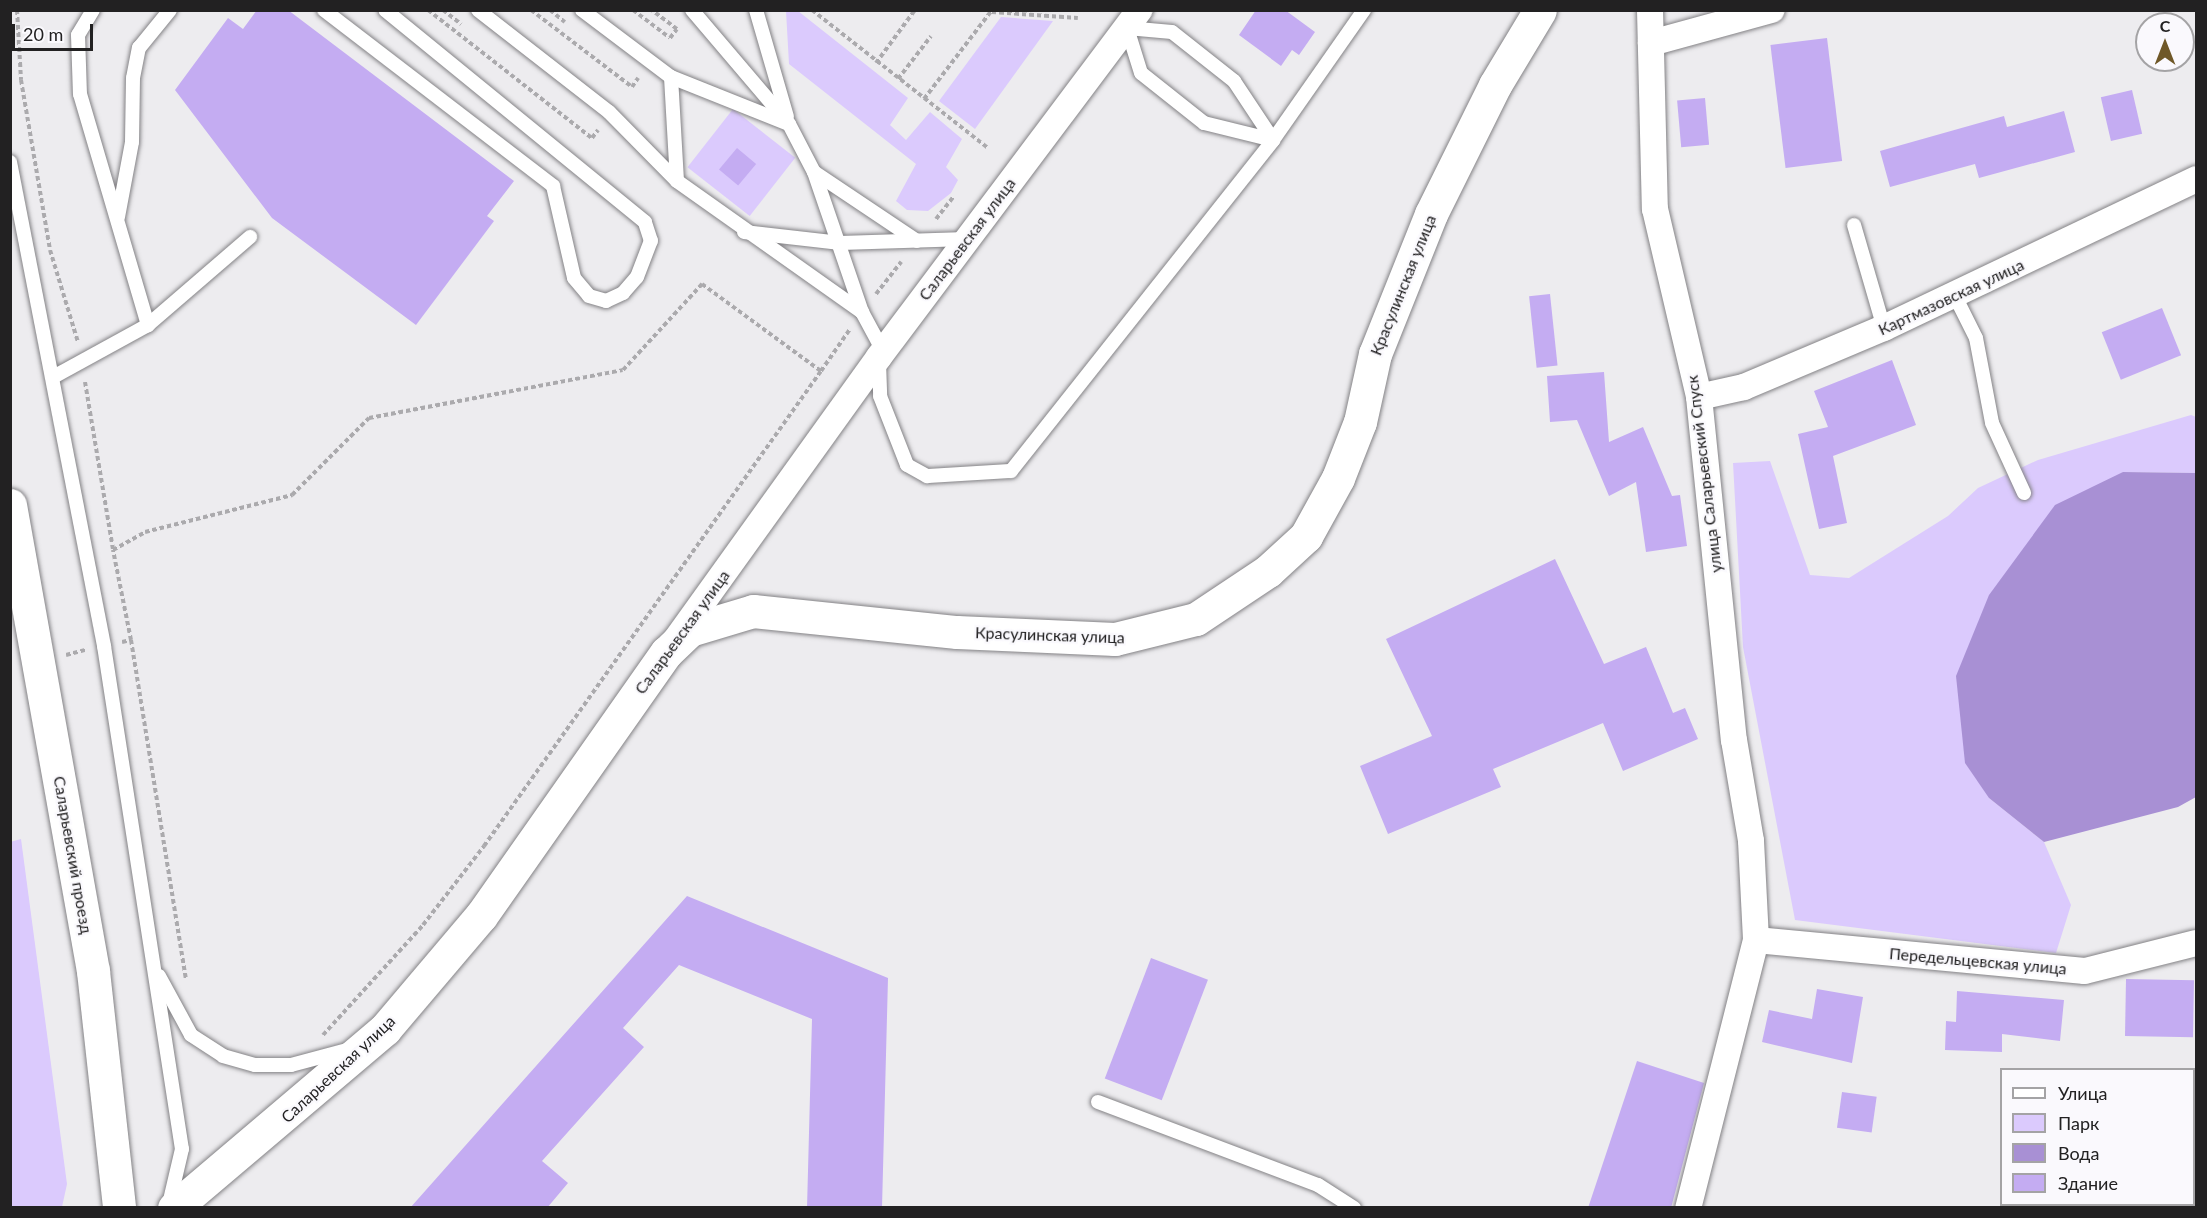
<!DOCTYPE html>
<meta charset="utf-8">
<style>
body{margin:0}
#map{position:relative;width:2207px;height:1218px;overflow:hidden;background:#edecef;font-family:Lato,sans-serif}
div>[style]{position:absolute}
.green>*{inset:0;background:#dbcafd;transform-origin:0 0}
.water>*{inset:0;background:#a890d4}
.building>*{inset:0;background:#c4acf2;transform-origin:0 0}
.path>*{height:4px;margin-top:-2px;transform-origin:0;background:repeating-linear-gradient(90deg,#abaaad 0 4.5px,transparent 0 7.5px)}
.roads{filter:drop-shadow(0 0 2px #838285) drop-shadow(0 0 2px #838285)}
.lane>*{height:14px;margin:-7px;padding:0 7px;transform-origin:7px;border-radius:7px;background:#fff}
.street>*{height:26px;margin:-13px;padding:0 13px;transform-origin:13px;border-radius:13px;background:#fff}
.secondary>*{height:33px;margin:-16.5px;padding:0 16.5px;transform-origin:16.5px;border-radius:16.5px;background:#fff}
span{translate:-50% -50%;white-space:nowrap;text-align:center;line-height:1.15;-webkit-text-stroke:4.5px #faf9fd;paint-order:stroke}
.street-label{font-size:16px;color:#222122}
.frame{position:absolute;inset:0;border:12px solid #222122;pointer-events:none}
.legend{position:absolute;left:2000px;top:1068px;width:195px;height:138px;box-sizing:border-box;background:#faf9fd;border:2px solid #a4a3a5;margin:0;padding:8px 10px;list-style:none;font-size:18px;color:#222122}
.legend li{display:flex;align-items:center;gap:12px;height:30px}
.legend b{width:30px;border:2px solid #a4a3a5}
.north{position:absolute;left:2135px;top:12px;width:60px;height:60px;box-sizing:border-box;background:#faf9fd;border:2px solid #a4a3a5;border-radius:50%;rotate:0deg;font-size:16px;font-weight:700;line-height:24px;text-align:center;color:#222122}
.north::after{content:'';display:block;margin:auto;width:21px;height:27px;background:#6f5828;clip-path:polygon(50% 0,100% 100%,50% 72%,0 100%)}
.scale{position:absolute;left:12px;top:24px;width:81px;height:27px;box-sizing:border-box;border:3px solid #222122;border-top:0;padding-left:8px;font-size:18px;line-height:21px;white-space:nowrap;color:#222122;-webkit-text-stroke:4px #faf9fd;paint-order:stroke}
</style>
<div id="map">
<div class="green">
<div style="clip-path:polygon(786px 11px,798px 11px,908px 98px,890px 125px,906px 140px,930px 112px,962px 139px,946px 167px,958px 180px,951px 193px,928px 211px,907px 210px,896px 201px,916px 164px,789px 64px)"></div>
<div style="clip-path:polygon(1001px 17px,1053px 21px,975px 129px,939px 101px)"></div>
<div style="left:733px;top:109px;width:79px;height:74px;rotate:38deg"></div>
<div style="clip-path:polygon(2191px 415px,2196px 417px,2196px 473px,2123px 472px,1989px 798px,2044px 842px,2071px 905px,2056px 953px,1795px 920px,1743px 647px,1733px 463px,1770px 461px,1810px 575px,1849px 578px,1948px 516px,1978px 488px,2038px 460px)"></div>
<div style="clip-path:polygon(21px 839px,67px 1184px,62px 1207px,11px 1207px,10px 842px)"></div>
</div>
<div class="water">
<div style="clip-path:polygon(2123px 472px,2196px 473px,2196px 797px,2178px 807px,2044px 842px,1989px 798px,1965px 763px,1956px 676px,1989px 595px,2055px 505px)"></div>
</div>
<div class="building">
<div style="clip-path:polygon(257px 10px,288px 10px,514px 181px,487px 216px,494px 221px,416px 325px,272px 218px,175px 90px,228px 18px,243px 29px)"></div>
<div style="clip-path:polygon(1256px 10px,1285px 10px,1315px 32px,1299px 55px,1292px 50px,1281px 66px,1239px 35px)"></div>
<div style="left:1827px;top:38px;width:124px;height:57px;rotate:83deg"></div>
<div style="left:2132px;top:90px;width:45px;height:32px;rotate:77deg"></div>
<div style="left:1705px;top:98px;width:47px;height:28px;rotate:85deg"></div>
<div style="clip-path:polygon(2064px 111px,2075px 152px,1979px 178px,1975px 164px,1890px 187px,1880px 151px,2004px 116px,2007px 127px)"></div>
<div style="left:737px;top:148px;width:25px;height:28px;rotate:40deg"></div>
<div style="left:1550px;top:294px;width:72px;height:21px;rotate:84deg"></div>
<div style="left:2162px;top:308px;width:51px;height:65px;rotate:68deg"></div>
<div style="clip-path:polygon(1892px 360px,1916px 425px,1833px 456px,1847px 523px,1819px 529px,1798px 434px,1828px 427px,1814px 391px)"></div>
<div style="clip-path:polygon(1604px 372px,1609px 442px,1643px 427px,1672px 496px,1680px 495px,1687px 546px,1646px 552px,1636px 482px,1609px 496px,1577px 420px,1550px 422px,1547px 376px)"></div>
<div style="clip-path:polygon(1555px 559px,1604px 664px,1646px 647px,1673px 713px,1685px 708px,1698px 739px,1623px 771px,1603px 723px,1493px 769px,1501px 787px,1388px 834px,1360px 766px,1432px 736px,1386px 639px)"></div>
<div style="clip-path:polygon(687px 896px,888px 978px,882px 1208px,807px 1208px,812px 1019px,679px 965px,623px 1028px,644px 1047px,542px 1161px,568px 1183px,547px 1208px,410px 1208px)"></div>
<div style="left:1151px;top:958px;width:61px;height:129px;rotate:21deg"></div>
<div style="left:2126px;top:979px;width:68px;height:57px;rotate:1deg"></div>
<div style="clip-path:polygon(1817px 989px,1863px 997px,1852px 1063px,1762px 1042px,1769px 1010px,1812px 1019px)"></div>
<div style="clip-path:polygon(1957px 991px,2064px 1000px,2060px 1041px,2002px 1034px,2002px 1052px,1945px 1050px,1946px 1021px,1956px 1022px)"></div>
<div style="clip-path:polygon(1637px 1061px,1704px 1083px,1671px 1208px,1588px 1208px)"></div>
<div style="left:1842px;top:1092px;width:35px;height:36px;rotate:8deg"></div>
</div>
<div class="path">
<div style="left:17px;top:10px;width:70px;rotate:86.7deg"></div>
<div style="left:21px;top:80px;width:172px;rotate:80.3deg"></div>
<div style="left:50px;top:250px;width:96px;rotate:73.1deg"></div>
<div style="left:428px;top:10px;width:208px;rotate:38deg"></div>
<div style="left:592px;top:138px;width:10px;rotate:-53deg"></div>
<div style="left:443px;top:10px;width:23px;rotate:38deg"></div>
<div style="left:531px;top:10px;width:127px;rotate:37.3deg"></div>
<div style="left:632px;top:87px;width:11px;rotate:-56deg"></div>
<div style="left:550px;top:10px;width:19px;rotate:39deg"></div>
<div style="left:633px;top:10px;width:46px;rotate:37.1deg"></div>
<div style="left:670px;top:38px;width:11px;rotate:-52deg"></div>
<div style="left:677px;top:29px;width:31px;rotate:-143deg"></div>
<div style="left:812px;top:10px;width:224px;rotate:38.1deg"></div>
<div style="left:992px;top:12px;width:86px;rotate:4deg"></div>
<div style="left:876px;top:63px;width:66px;rotate:-53.7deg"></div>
<div style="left:898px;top:79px;width:54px;rotate:-52.5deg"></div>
<div style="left:924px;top:99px;width:112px;rotate:-52.6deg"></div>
<div style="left:936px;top:219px;width:29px;rotate:-52deg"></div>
<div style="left:876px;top:294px;width:41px;rotate:-52deg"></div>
<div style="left:85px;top:382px;width:170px;rotate:80.5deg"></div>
<div style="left:131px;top:640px;width:344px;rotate:80.8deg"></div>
<div style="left:122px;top:642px;width:9px;rotate:-13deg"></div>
<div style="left:131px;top:640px;width:92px;rotate:-101.3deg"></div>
<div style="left:113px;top:550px;width:37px;rotate:-29deg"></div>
<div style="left:145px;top:532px;width:152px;rotate:-14.1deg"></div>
<div style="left:292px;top:495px;width:109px;rotate:-45deg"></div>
<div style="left:369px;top:418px;width:258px;rotate:-10.7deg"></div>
<div style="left:623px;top:370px;width:117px;rotate:-47.4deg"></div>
<div style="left:702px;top:284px;width:147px;rotate:36.2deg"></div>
<div style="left:821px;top:371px;width:51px;rotate:-55.4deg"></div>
<div style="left:66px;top:655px;width:20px;rotate:-15deg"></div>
<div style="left:323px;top:1035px;width:149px;rotate:-47.7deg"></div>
<div style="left:423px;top:925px;width:100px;rotate:-52.3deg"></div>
<div style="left:484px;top:846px;width:582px;rotate:-54.65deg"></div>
</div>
<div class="roads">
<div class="lane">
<div style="left:93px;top:10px;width:29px;rotate:121deg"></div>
<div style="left:78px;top:35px;width:59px;rotate:88.1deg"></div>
<div style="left:80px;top:94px;width:241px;rotate:73.6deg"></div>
<div style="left:324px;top:10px;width:289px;rotate:37.5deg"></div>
<div style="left:553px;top:186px;width:94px;rotate:77.1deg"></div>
<div style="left:574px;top:278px;width:23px;rotate:50deg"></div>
<div style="left:589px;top:296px;width:18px;rotate:16deg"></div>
<div style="left:606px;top:301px;width:19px;rotate:-25deg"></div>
<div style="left:623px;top:293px;width:21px;rotate:-49deg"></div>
<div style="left:637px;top:277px;width:39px;rotate:-69deg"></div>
<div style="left:651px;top:241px;width:20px;rotate:-108deg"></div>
<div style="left:645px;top:222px;width:335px;rotate:-140.8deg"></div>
<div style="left:478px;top:10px;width:166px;rotate:37.9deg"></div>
<div style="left:609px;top:112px;width:97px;rotate:45.4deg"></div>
<div style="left:677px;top:181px;width:227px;rotate:35.3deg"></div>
<div style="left:582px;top:10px;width:111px;rotate:37deg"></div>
<div style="left:671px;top:77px;width:124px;rotate:21.8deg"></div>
<div style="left:692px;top:10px;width:150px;rotate:49.6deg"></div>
<div style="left:789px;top:124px;width:54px;rotate:62.5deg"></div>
<div style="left:814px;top:172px;width:148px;rotate:71.1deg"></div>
<div style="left:862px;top:312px;width:44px;rotate:61.7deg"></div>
<div style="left:756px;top:10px;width:111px;rotate:73.8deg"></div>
<div style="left:1127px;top:28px;width:45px;rotate:5.1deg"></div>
<div style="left:1172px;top:32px;width:79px;rotate:38.3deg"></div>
<div style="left:1234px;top:81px;width:71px;rotate:56.5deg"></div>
<div style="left:1273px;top:140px;width:71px;rotate:-166.2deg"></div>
<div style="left:1204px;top:123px;width:80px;rotate:-141.6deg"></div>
<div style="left:1141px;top:73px;width:47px;rotate:-107.3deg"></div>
<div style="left:671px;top:77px;width:104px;rotate:86.7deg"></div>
<div style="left:10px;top:162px;width:493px;rotate:79deg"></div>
<div style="left:104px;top:646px;width:509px;rotate:81.19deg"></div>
<div style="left:182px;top:1149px;width:52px;rotate:103.2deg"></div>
<div style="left:814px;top:172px;width:124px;rotate:33.8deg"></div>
<div style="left:118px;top:217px;width:76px;rotate:-79.4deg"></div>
<div style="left:132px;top:142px;width:64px;rotate:-89.1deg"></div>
<div style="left:133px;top:78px;width:31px;rotate:-79deg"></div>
<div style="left:139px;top:48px;width:49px;rotate:-50.8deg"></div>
<div style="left:1854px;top:225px;width:107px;rotate:73.8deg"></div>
<div style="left:744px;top:232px;width:97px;rotate:6.5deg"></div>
<div style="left:840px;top:243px;width:127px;rotate:-1.8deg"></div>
<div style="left:1955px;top:296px;width:47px;rotate:63.4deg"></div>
<div style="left:1976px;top:338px;width:86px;rotate:79.3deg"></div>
<div style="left:1992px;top:423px;width:77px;rotate:65.4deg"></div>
<div style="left:879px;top:362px;width:34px;rotate:88deg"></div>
<div style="left:880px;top:396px;width:74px;rotate:68.6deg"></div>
<div style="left:907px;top:465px;width:23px;rotate:29deg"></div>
<div style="left:927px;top:476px;width:84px;rotate:-3.4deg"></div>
<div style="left:1011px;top:471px;width:422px;rotate:-51.6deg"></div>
<div style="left:1273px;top:140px;width:159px;rotate:-55deg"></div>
<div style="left:55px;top:376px;width:106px;rotate:-28.7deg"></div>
<div style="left:148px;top:325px;width:135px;rotate:-40.8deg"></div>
<div style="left:159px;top:976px;width:67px;rotate:61.5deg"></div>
<div style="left:191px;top:1035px;width:38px;rotate:33deg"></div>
<div style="left:223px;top:1056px;width:33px;rotate:16deg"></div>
<div style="left:255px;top:1065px;width:36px"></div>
<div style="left:291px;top:1065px;width:58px;rotate:-15deg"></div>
<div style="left:1098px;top:1102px;width:235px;rotate:20.7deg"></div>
<div style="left:1318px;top:1185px;width:43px;rotate:32.6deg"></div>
</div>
<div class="street">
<div style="left:1650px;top:10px;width:199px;rotate:88.6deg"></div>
<div style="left:1655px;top:209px;width:193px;rotate:76.8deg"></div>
<div style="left:1699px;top:397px;width:345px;rotate:84.2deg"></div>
<div style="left:1734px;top:740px;width:102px;rotate:80.4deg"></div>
<div style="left:1751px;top:841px;width:99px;rotate:87.1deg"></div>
<div style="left:1756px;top:940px;width:276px;rotate:104.2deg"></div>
<div style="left:1651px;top:43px;width:125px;rotate:-15.3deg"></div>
<div style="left:1699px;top:397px;width:46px;rotate:-12.5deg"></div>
<div style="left:1744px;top:387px;width:152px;rotate:-22.9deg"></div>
<div style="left:1884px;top:328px;width:346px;rotate:-25.5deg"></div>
<div style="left:677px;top:638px;width:346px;rotate:-54.3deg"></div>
<div style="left:879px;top:357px;width:434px;rotate:-53.1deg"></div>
<div style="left:1756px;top:940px;width:330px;rotate:5.4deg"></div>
<div style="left:2085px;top:971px;width:114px;rotate:-14.2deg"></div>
</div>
<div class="secondary">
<div style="left:10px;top:505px;width:473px;rotate:79.9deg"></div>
<div style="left:93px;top:971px;width:238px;rotate:83.7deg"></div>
<div style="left:174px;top:1208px;width:277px;rotate:-40.3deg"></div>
<div style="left:385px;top:1029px;width:148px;rotate:-49.7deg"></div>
<div style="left:481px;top:916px;width:322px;rotate:-54.9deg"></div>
<div style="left:666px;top:653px;width:33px;rotate:-44deg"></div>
<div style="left:690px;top:630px;width:66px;rotate:-16.8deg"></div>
<div style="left:753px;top:611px;width:205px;rotate:5.9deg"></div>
<div style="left:957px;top:632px;width:158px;rotate:2.5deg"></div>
<div style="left:1115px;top:639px;width:83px;rotate:-13.9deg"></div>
<div style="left:1196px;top:619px;width:87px;rotate:-33.7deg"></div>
<div style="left:1268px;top:571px;width:52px;rotate:-42.6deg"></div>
<div style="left:1306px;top:536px;width:66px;rotate:-61.1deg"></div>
<div style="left:1338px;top:478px;width:60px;rotate:-68.6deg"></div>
<div style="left:1360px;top:422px;width:70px;rotate:-77.6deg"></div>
<div style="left:1375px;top:354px;width:151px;rotate:-68.2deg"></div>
<div style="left:1431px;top:214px;width:144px;rotate:-63.6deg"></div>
<div style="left:1495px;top:85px;width:87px;rotate:-59deg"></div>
</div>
</div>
<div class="street-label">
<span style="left:967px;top:239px;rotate:-53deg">Саларьевская улица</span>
<span style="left:1403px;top:285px;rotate:-68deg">Красулинская улица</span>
<span style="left:1951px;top:297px;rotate:-25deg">Картмазовская улица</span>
<span style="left:1704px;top:474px;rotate:-97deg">улица Саларьевский Спуск</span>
<span style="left:682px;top:632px;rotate:-54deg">Саларьевская улица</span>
<span style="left:1050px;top:635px;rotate:2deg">Красулинская улица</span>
<span style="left:73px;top:855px;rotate:80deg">Саларьевский проезд</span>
<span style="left:1978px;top:961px;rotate:5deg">Передельцевская улица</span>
<span style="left:338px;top:1069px;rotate:-43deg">Саларьевская улица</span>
</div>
<div class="frame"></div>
<ul class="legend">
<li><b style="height:8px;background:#fff"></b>Улица</li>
<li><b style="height:16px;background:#dbcafd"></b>Парк</li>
<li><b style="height:16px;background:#a890d4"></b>Вода</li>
<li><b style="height:16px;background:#c4acf2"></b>Здание</li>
</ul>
<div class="north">С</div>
<div class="scale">20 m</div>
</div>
